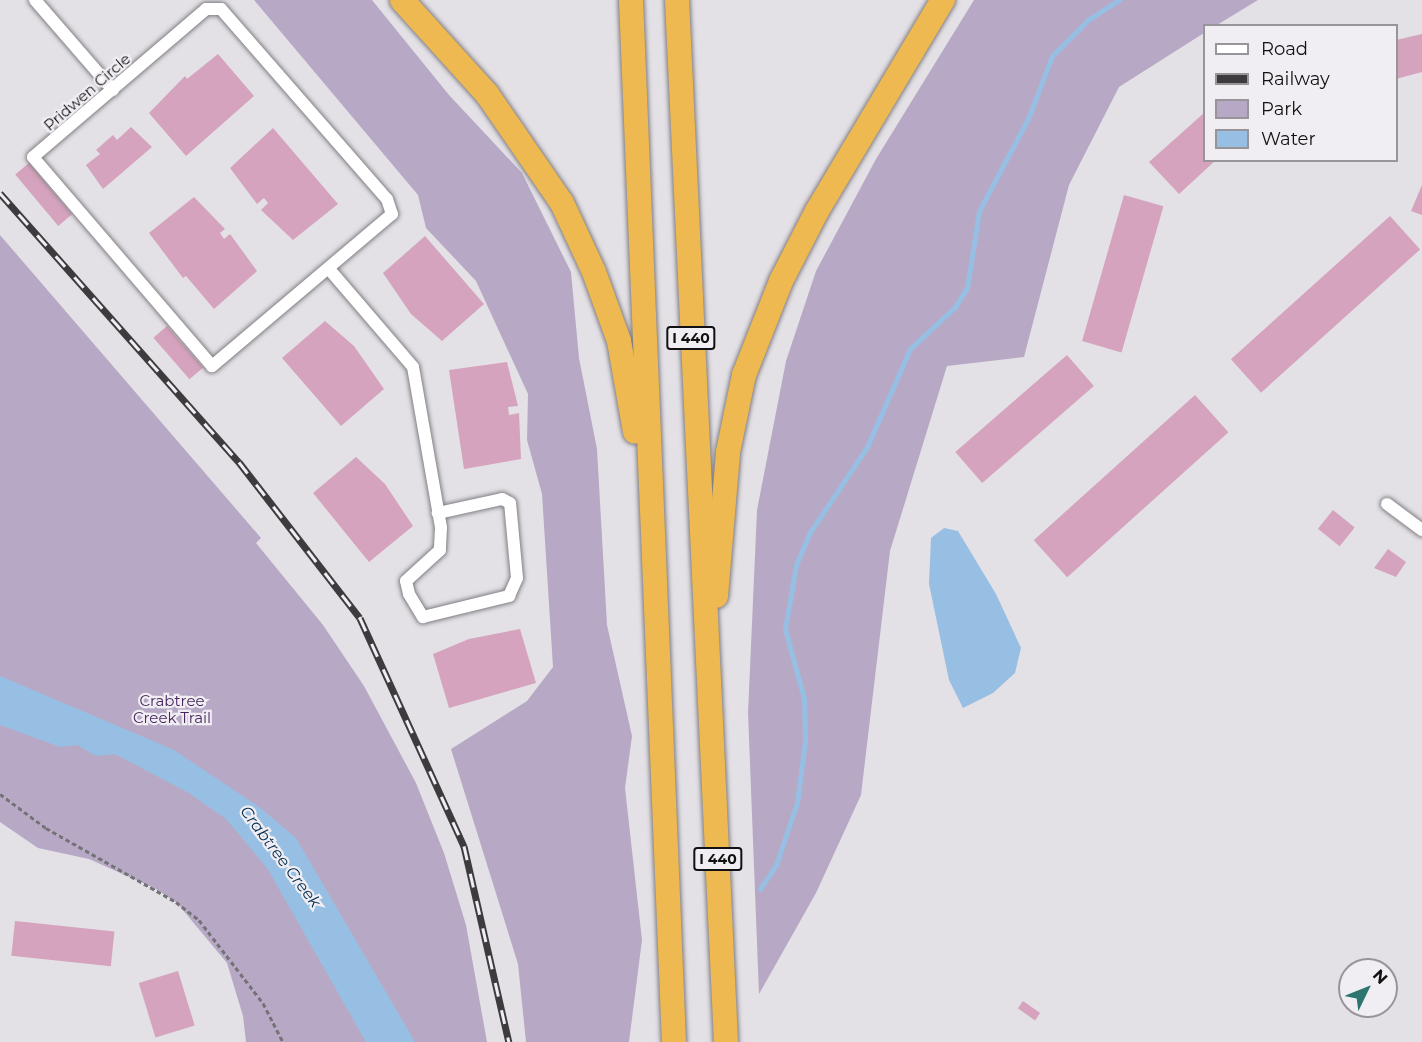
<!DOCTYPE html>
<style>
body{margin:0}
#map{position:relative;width:1422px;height:1042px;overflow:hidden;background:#e3e1e6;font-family:Montserrat,sans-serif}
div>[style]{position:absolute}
.green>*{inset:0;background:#b7a9c5}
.water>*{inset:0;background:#97bfe3}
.stream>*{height:4.5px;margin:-2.25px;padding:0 2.25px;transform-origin:2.25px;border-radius:2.25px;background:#97bfe3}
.building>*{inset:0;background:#d5a3bd;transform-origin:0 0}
.path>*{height:3px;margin-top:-1.5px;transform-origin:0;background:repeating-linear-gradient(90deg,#737275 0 4.5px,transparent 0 7.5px)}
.roads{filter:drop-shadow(0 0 2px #817f84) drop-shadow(0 0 2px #817f84)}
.minor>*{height:12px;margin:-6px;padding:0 6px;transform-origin:6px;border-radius:6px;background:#fff}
.motorway>*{height:24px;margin:-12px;padding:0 12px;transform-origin:12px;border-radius:12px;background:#efb951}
.rail>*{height:7px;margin-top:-3.5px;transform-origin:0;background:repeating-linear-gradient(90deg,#f1eef3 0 14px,#3d3b3e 0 28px);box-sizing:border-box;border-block:2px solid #3d3b3e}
span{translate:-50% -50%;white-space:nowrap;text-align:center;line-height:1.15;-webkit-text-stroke:4.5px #f1eef3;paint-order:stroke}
.shield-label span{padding:2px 4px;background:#f1eef3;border:2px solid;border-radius:4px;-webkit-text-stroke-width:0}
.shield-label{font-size:14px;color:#111012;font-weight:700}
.street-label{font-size:15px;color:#111012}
.park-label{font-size:15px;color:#46275e}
.water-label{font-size:16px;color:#002d4f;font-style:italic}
.legend{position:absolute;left:1203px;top:24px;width:195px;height:138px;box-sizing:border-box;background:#f1eef3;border:2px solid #979599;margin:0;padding:8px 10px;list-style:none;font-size:18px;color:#111012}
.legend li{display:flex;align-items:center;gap:12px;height:30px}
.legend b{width:30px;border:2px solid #979599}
.north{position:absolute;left:1338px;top:958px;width:60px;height:60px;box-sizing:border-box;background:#f1eef3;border:2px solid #979599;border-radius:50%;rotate:47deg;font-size:16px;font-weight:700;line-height:24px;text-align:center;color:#111012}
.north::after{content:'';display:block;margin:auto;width:21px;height:27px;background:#2d756f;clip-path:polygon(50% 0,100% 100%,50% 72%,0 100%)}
</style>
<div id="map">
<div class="green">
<div style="clip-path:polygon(254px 0,372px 0,449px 95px,522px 173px,571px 272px,579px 358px,597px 449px,607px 625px,632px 736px,625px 788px,642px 940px,629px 1042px,526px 1042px,518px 964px,451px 749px,527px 701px,553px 667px,542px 494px,527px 440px,528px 394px,476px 281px,426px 228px,418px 195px)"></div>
<div style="clip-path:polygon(974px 0,1258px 0,1217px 25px,1204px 26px,1204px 33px,1119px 87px,1069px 185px,1024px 357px,947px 366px,890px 551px,861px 795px,816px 893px,759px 994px,748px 713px,757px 510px,786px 361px,816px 271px,876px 159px)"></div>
<div style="clip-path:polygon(0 235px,261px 538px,256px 543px,323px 625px,364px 686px,416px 783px,444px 853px,466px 925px,487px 1042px,246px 1042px,243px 1016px,227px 963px,177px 903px,156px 889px,89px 859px,38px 848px,0 822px)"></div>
</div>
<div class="water">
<div style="clip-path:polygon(944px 528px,958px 531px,996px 594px,1021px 648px,1015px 673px,993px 693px,963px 708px,949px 680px,929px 584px,931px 538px)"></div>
<div style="clip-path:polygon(0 676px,174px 750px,258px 806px,296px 838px,415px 1042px,366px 1042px,267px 868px,226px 819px,189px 793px,115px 754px,96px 756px,77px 745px,60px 747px,0 725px)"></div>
</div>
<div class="stream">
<div style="left:760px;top:889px;width:29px;rotate:-56deg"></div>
<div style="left:776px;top:865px;width:65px;rotate:-71.3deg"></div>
<div style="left:797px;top:803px;width:63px;rotate:-82.6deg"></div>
<div style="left:805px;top:741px;width:42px;rotate:-91.4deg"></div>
<div style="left:804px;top:699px;width:73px;rotate:-105.2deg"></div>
<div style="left:785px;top:629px;width:65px;rotate:-80.2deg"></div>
<div style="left:796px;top:565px;width:34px;rotate:-67deg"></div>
<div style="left:809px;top:534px;width:105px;rotate:-56.3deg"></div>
<div style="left:867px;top:447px;width:107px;rotate:-66.3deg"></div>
<div style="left:910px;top:349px;width:62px;rotate:-43deg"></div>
<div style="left:955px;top:307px;width:22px;rotate:-58deg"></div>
<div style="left:967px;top:288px;width:78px;rotate:-81.1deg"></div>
<div style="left:979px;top:211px;width:104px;rotate:-62deg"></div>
<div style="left:1028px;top:119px;width:67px;rotate:-69.1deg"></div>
<div style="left:1052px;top:56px;width:51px;rotate:-45deg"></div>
<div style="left:1088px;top:20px;width:37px;rotate:-33deg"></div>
</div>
<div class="building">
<div style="clip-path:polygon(1422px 34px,1422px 72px,1396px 79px,1396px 40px)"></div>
<div style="clip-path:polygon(218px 54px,254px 96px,186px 156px,149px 113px,185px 76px,187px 79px)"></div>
<div style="clip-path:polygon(1204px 113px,1204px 160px,1216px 160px,1179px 194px,1149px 162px)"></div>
<div style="clip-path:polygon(131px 127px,152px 147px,103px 189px,86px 165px,100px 154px,96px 150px,113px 135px,117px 140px)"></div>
<div style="clip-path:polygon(273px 128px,338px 204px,293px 240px,261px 210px,268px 203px,264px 198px,257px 204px,230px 168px)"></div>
<div style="left:29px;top:163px;width:67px;height:18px;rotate:50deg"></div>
<div style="clip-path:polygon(1422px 185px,1422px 215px,1411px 211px)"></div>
<div style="left:1124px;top:195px;width:41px;height:152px;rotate:16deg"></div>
<div style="clip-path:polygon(194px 197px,225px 229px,220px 233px,224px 239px,230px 234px,257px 271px,214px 309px,186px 276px,183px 278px,149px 233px)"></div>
<div style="left:1390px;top:216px;width:45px;height:214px;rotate:48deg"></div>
<div style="clip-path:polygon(425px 236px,484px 304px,442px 341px,411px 314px,383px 273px)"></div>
<div style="clip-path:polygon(325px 321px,354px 346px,384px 389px,341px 426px,282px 358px)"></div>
<div style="left:167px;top:326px;width:55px;height:18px;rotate:49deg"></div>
<div style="left:1067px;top:355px;width:41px;height:148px;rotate:49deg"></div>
<div style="clip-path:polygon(507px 362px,518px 406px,508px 407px,509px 415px,519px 413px,521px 459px,464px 469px,449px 370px)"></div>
<div style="left:1195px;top:395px;width:50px;height:217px;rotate:48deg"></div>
<div style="clip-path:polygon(356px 457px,385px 484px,413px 526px,369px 562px,313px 493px)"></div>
<div style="left:1333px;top:510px;width:28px;height:24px;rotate:39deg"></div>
<div style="clip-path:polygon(1388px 549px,1406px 562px,1396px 577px,1374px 568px)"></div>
<div style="clip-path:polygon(520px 629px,536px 683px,449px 708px,433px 654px,469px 639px)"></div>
<div style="left:15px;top:921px;width:100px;height:35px;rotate:6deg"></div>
<div style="left:178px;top:971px;width:57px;height:41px;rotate:73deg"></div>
<div style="left:1023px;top:1001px;width:21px;height:9px;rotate:35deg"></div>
</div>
<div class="path">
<div style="left:0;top:794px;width:57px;rotate:36.5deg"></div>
<div style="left:46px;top:828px;width:150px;rotate:29.6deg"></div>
<div style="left:176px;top:902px;width:29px;rotate:38deg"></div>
<div style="left:199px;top:920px;width:105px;rotate:52.4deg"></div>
<div style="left:263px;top:1003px;width:44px;rotate:62.9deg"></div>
</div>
<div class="roads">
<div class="minor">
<div style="left:35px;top:0;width:119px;rotate:49.1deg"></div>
<div style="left:206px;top:9px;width:15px"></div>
<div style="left:221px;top:9px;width:252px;rotate:48.9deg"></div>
<div style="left:387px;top:199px;width:16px;rotate:72deg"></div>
<div style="left:392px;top:214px;width:236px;rotate:139.8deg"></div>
<div style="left:212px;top:366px;width:275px;rotate:-130.6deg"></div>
<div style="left:33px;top:157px;width:228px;rotate:-40.5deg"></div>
<div style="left:329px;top:269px;width:129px;rotate:49.4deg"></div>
<div style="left:413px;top:367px;width:163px;rotate:80.1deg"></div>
<div style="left:441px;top:528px;width:22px;rotate:93deg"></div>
<div style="left:440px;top:550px;width:46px;rotate:137.6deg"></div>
<div style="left:406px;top:581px;width:13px;rotate:77deg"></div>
<div style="left:409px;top:594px;width:27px;rotate:59deg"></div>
<div style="left:423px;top:617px;width:89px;rotate:-13.7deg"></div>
<div style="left:509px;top:596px;width:20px;rotate:-66deg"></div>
<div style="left:517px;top:578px;width:75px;rotate:-95.3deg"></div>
<div style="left:510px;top:503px;width:9px;rotate:-153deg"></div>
<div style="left:502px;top:499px;width:66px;rotate:167.7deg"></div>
<div style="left:1387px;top:504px;width:44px;rotate:36.6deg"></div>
</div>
<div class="motorway">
<div style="left:402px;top:0;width:127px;rotate:47.9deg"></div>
<div style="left:487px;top:94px;width:132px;rotate:55.5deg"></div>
<div style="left:562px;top:203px;width:76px;rotate:65.1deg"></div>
<div style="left:594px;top:272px;width:73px;rotate:70.1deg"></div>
<div style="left:619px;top:341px;width:92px;rotate:80deg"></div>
<div style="left:631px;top:0;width:1043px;rotate:87.64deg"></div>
<div style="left:677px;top:0;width:1043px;rotate:87.31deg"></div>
<div style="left:716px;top:596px;width:144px;rotate:-85.2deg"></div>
<div style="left:728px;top:452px;width:79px;rotate:-78.3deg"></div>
<div style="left:744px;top:375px;width:101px;rotate:-68.5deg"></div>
<div style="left:781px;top:281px;width:79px;rotate:-62.8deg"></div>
<div style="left:817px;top:211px;width:246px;rotate:-59.2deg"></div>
</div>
</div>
<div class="rail">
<div style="left:0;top:193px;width:360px;rotate:48.4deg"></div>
<div style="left:239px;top:462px;width:197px;rotate:52.2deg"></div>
<div style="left:360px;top:618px;width:251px;rotate:65.5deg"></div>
<div style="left:464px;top:846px;width:201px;rotate:77.1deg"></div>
</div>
<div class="shield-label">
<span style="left:691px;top:338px">I 440</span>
<span style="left:718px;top:859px">I 440</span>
</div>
<div class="street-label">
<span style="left:87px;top:92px;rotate:-41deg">Pridwen Circle</span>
</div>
<div class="park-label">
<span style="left:172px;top:709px">Crabtree<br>Creek Trail</span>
</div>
<div class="water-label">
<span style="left:280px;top:857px;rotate:53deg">Crabtree Creek</span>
</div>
<ul class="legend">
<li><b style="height:8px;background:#fff"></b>Road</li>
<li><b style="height:8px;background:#3d3b3e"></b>Railway</li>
<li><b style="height:16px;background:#b7a9c5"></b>Park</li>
<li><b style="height:16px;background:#97bfe3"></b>Water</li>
</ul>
<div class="north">N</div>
</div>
